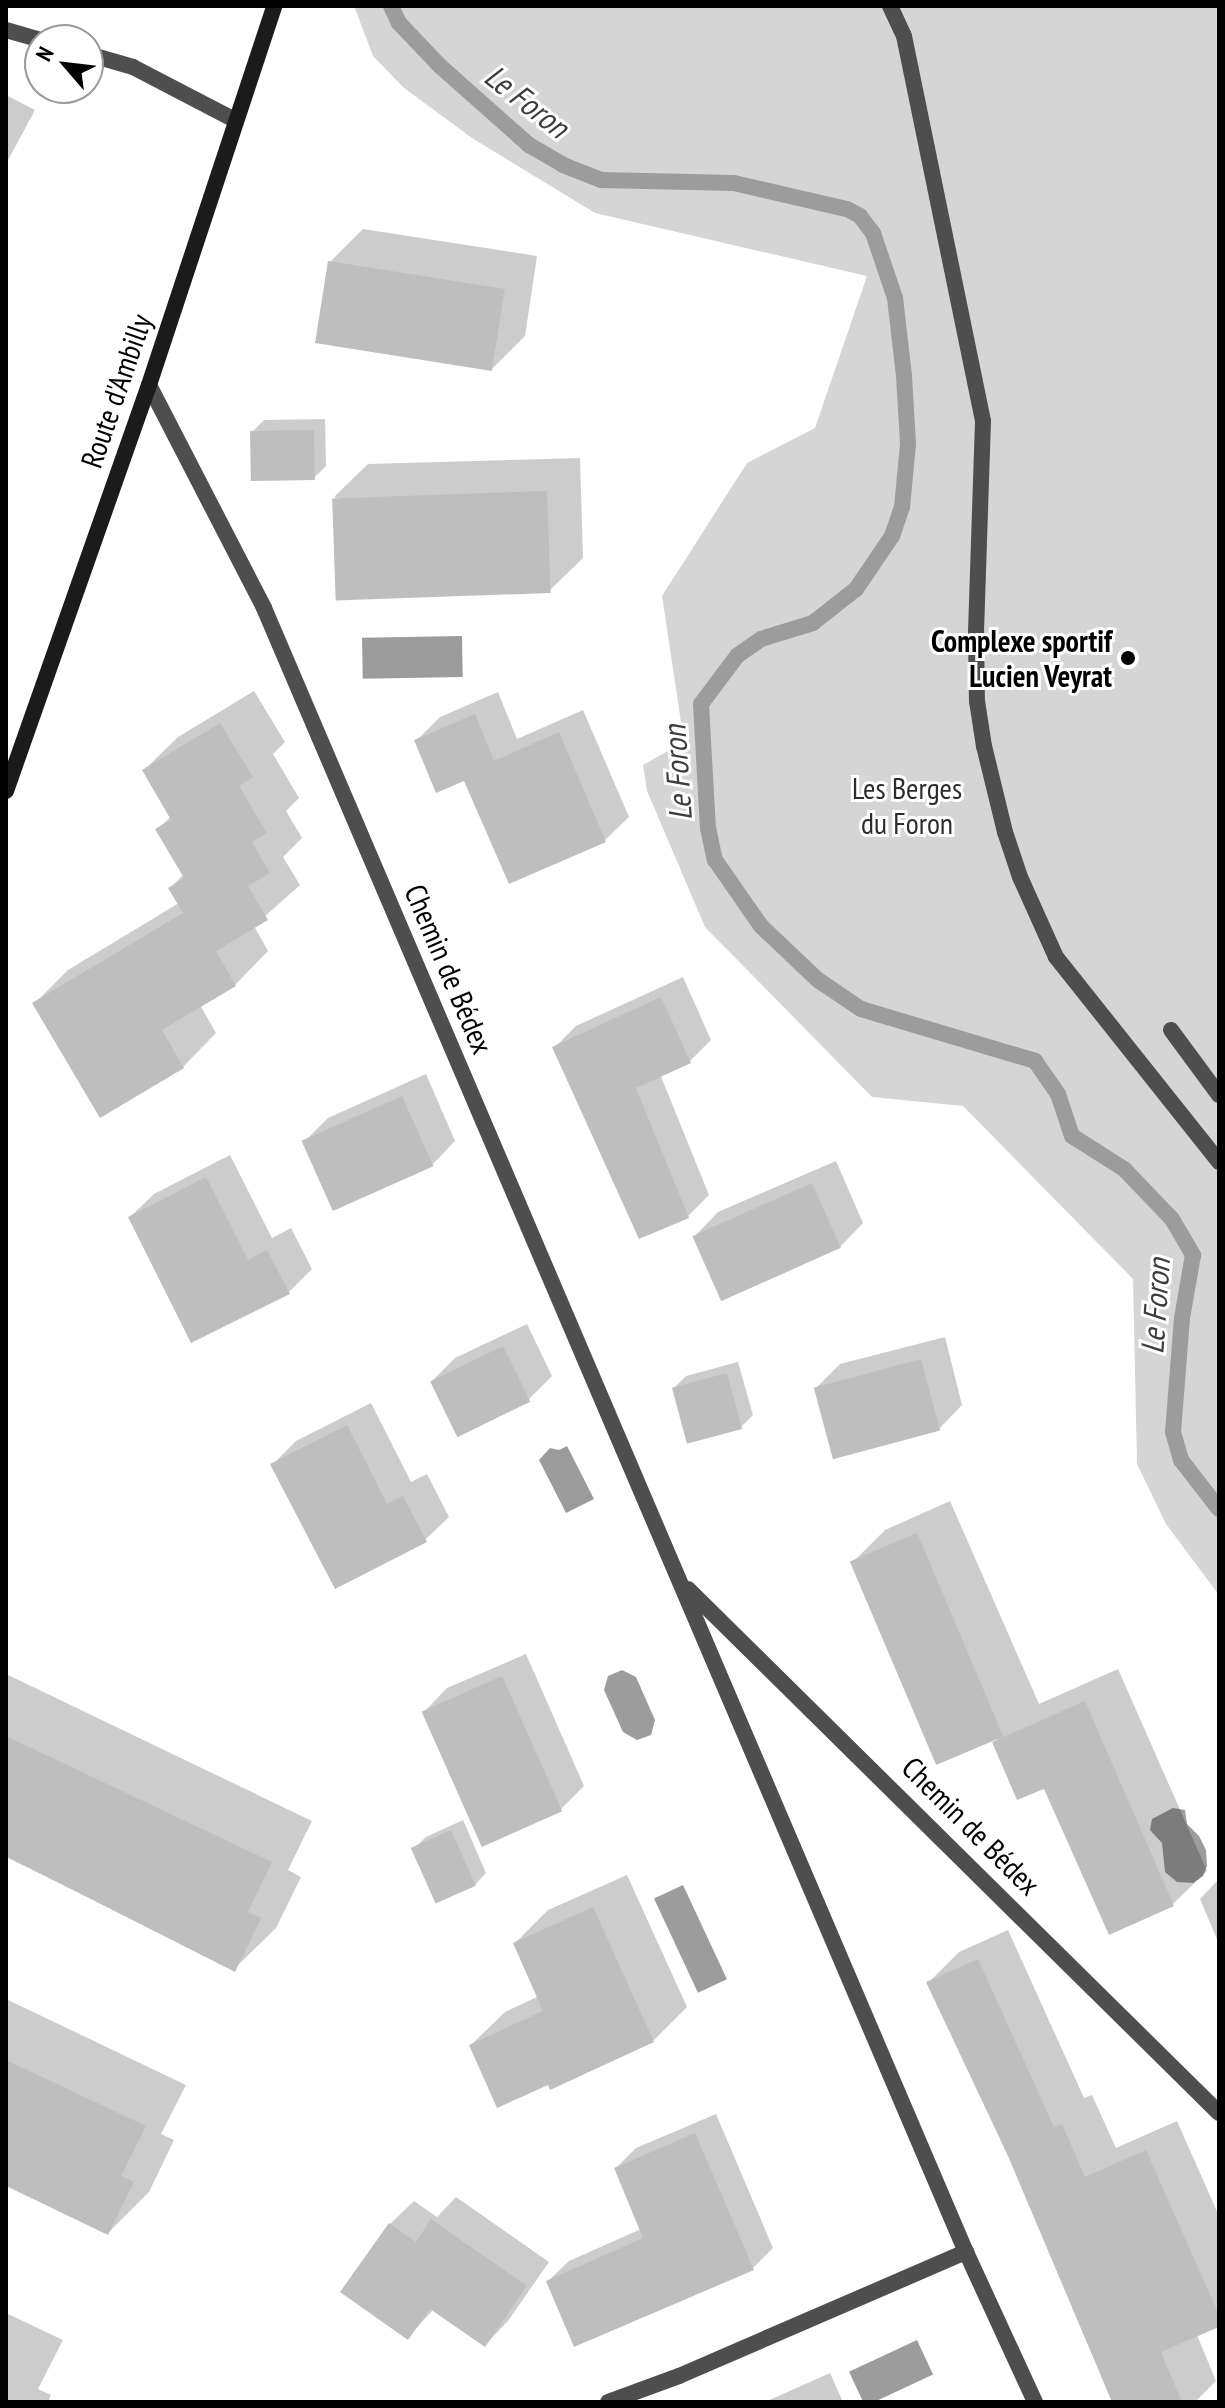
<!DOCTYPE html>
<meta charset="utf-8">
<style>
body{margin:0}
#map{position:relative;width:1225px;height:2408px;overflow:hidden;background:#fff;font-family:"PT Sans Narrow",sans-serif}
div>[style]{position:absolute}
.green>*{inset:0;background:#d5d5d5}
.water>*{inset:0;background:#9c9c9c;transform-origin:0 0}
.shadow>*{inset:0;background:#0003}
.stream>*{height:16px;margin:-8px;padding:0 8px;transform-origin:8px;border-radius:8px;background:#9c9c9c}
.building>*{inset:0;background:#bebebe;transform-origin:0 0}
.lane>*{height:16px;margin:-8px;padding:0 8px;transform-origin:8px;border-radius:8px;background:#4e4e4e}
.street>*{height:16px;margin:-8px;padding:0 8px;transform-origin:8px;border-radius:8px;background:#4e4e4e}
.secondary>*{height:16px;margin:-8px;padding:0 8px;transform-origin:8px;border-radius:8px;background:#1b1b1b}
.dots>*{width:22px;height:22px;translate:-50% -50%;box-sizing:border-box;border:4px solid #fff;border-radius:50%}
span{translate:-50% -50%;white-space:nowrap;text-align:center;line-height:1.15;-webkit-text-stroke:6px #fff;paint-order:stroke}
.street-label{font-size:30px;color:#000}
.poi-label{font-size:30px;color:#000;font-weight:700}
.right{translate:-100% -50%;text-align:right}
.park-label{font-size:30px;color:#2c2c2c}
.water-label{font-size:32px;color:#3d3d3d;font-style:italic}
.frame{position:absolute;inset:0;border:8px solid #000;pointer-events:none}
.north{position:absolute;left:24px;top:24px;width:80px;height:80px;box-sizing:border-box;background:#fff;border:2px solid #999;border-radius:50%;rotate:298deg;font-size:22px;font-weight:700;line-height:32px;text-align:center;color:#000}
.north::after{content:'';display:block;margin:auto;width:28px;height:36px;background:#000;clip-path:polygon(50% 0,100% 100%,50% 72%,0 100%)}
</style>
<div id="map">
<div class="green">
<div style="clip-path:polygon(354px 6px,1219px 6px,1219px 1595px,1166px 1524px,1137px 1464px,1133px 1279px,963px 1106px,872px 1097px,705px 927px,647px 791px,643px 765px,684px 742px,662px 596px,747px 463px,815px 428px,867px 276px,595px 213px,472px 138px,404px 88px,373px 56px)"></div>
</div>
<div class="water">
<div style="left:462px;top:636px;width:41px;height:100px;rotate:89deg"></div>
<div style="clip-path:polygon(567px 1446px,594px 1499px,566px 1513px,539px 1460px,550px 1448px,559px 1450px)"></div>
<div style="clip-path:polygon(622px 1670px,636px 1677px,655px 1720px,651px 1735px,637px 1740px,623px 1732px,604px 1690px,608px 1676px)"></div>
<div style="clip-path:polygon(1173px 1808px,1185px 1810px,1187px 1824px,1199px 1836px,1206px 1850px,1207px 1866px,1203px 1876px,1193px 1883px,1177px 1882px,1165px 1872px,1162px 1843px,1150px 1830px,1152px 1819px)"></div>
<div style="left:683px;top:1885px;width:104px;height:32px;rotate:65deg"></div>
<div style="left:917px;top:2340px;width:38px;height:75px;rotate:65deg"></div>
</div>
<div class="shadow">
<div style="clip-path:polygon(6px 95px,35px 110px,6px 164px)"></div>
<div style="clip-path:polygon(363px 229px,537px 256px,525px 336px,492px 369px,330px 262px)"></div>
<div style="clip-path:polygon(325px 419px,326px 466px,314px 478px,252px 432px,264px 420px)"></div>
<div style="clip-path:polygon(580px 458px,583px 558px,549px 591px,334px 497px,368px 464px)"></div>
<div style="clip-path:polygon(254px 691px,285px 742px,273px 754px,299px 798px,286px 811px,302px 838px,283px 857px,300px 885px,254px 926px,268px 951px,235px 985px,200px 1005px,216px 1033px,183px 1067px,35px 1003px,68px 970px,179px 903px,170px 888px,184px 874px,158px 829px,171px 816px,144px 770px,178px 737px)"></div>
<div style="clip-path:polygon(498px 692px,517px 739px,583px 710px,629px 817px,605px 840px,510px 882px,465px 778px,416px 741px,440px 717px)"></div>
<div style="clip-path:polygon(683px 977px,711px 1040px,690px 1061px,660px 1074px,709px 1195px,688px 1216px,554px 1048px,576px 1026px)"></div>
<div style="clip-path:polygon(426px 1074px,455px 1141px,432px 1165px,304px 1142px,328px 1118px)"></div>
<div style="clip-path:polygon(230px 1155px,272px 1238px,291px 1228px,312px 1269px,289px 1292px,130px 1217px,154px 1194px)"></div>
<div style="clip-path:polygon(836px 1161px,863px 1223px,840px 1247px,695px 1236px,718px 1212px)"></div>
<div style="clip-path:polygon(527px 1324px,552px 1376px,528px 1400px,432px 1381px,455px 1358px)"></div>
<div style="clip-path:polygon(945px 1337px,962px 1405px,939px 1429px,816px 1388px,840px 1364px)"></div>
<div style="clip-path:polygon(738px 1362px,753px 1415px,741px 1427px,675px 1387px,686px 1376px)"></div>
<div style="clip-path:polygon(371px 1403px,411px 1482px,427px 1474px,449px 1517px,425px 1540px,273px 1464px,296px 1441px)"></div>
<div style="clip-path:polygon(950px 1501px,1039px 1704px,1118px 1669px,1207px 1871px,1173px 1904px,1110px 1932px,1045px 1786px,994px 1743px,1000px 1736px,852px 1563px,885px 1530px)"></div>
<div style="clip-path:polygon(526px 1654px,584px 1786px,560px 1810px,424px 1712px,447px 1688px)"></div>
<div style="clip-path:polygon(6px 1674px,312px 1821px,288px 1870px,301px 1877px,276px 1928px,234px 1969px,6px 1857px)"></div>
<div style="clip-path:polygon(463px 1820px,486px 1873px,475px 1885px,414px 1848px,426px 1837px)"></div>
<div style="clip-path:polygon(627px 1875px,687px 2007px,653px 2041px,549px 2082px,471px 2045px,505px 2012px,539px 1996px,515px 1943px,548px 1910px)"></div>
<div style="clip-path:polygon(1219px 1879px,1219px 1944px,1200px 1899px)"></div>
<div style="clip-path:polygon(1008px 1930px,1084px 2098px,1092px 2095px,1116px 2148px,1177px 2121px,1219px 2216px,1219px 2325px,1197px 2335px,1216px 2381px,1195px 2402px,1114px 2402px,1009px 2155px,928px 1983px,959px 1952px)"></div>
<div style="clip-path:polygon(6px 1999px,186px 2085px,161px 2134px,174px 2140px,149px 2192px,108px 2233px,6px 2183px)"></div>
<div style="clip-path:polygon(716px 2114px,773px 2248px,753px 2268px,548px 2281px,569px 2261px,641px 2229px,616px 2168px,636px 2148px)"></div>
<div style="clip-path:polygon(456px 2197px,549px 2262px,508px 2321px,485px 2345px,434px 2309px,408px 2337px,390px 2224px,414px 2201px,437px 2217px)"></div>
<div style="clip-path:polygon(6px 2313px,63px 2340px,38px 2389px,51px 2395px,48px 2402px,6px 2402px)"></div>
<div style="clip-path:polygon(830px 2373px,843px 2402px,765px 2402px)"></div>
</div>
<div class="stream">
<div style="left:391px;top:6px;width:19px;rotate:65deg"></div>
<div style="left:399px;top:23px;width:59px;rotate:46.4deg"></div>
<div style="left:440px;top:66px;width:119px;rotate:41.6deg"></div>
<div style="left:529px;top:145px;width:39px;rotate:30deg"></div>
<div style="left:563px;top:165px;width:41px;rotate:21.5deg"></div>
<div style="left:601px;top:180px;width:133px;rotate:1.3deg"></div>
<div style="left:734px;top:183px;width:116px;rotate:13deg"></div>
<div style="left:847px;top:209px;width:15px;rotate:28deg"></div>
<div style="left:860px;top:216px;width:21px;rotate:53deg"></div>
<div style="left:873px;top:233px;width:69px;rotate:71.3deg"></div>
<div style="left:895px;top:298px;width:79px;rotate:83.4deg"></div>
<div style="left:904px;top:376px;width:68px;rotate:86.6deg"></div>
<div style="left:908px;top:444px;width:63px;rotate:95.4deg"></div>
<div style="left:902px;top:507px;width:31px;rotate:109deg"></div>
<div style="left:892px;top:536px;width:64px;rotate:124.2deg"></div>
<div style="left:856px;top:589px;width:55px;rotate:141.7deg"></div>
<div style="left:813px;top:623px;width:54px;rotate:162.9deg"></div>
<div style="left:761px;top:639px;width:29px;rotate:145deg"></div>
<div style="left:737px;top:656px;width:60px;rotate:126.9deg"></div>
<div style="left:701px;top:704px;width:124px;rotate:86.8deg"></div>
<div style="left:708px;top:828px;width:33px;rotate:78deg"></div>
<div style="left:715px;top:860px;width:80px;rotate:55.1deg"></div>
<div style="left:761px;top:926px;width:79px;rotate:43.5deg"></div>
<div style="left:818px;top:980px;width:52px;rotate:34deg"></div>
<div style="left:861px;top:1009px;width:182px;rotate:16.6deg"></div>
<div style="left:1035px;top:1061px;width:40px;rotate:55.1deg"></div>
<div style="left:1058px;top:1094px;width:44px;rotate:71.6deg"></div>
<div style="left:1072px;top:1136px;width:62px;rotate:32.4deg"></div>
<div style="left:1124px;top:1169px;width:69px;rotate:46.2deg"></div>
<div style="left:1172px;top:1219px;width:42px;rotate:59.7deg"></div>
<div style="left:1193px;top:1255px;width:64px;rotate:99.9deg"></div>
<div style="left:1182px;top:1318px;width:114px;rotate:94.5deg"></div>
<div style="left:1173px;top:1432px;width:29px;rotate:74deg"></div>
<div style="left:1181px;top:1460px;width:62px;rotate:52.2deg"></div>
</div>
<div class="building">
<div style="left:328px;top:261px;width:179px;height:83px;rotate:9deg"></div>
<div style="left:314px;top:430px;width:50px;height:64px;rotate:89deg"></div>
<div style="left:547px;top:491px;width:102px;height:215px;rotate:88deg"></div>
<div style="clip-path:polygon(475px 714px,494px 761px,559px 732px,606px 842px,509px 884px,464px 781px,436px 793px,414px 740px)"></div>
<div style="clip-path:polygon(220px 723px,253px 777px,239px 786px,267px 833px,252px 842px,270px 873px,248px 886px,268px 920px,216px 951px,236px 986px,162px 1030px,184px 1068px,100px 1118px,32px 1003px,183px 913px,168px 888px,184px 878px,155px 829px,171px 820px,142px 770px)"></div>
<div style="clip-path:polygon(661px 997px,691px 1063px,636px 1088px,689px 1218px,639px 1239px,552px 1047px)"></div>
<div style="left:402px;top:1096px;width:77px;height:110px;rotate:66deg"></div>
<div style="clip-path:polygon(206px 1177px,248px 1260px,267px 1250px,290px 1294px,191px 1343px,128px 1217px)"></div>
<div style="left:812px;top:1183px;width:71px;height:131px;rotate:66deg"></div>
<div style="left:503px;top:1346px;width:62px;height:81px;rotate:64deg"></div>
<div style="left:921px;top:1359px;width:74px;height:111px;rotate:75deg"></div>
<div style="left:727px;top:1373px;width:58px;height:57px;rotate:75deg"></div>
<div style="clip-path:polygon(347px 1425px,387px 1504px,403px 1496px,427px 1542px,335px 1589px,270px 1464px)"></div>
<div style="left:917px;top:1533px;width:221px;height:73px;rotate:67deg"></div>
<div style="left:502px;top:1676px;width:148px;height:88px;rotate:66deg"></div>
<div style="clip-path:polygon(1085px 1701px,1174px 1906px,1109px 1935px,1044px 1789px,1017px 1800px,992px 1742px)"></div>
<div style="clip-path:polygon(6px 1736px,272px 1862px,248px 1912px,261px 1918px,235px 1972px,6px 1856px)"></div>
<div style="left:451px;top:1830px;width:61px;height:44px;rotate:66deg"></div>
<div style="clip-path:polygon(593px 1907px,654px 2042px,550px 2090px,548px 2085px,497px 2108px,469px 2045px,543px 2011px,513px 1943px)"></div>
<div style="clip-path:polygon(978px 1959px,1054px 2127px,1062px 2124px,1085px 2177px,1146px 2150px,1219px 2315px,1219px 2327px,1161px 2352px,1182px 2402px,1112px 2402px,1008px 2156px,926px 1982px)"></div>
<div style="clip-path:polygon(6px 2060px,146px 2126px,121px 2176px,134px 2182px,108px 2235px,6px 2186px)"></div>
<div style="clip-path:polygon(695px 2133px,754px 2270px,574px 2347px,546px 2281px,643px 2238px,614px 2168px)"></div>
<div style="clip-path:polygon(431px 2219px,527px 2286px,485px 2347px,430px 2309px,408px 2340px,340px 2292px,389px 2223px,416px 2242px)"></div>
</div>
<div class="lane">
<div style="left:890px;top:6px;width:33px;rotate:65deg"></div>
<div style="left:904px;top:36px;width:393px;rotate:78.4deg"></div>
<div style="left:983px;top:421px;width:212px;rotate:91.9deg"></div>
<div style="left:976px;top:633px;width:68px;rotate:89.2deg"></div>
<div style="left:977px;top:701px;width:46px;rotate:81.2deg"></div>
<div style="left:984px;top:746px;width:89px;rotate:76.3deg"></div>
<div style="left:1005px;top:832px;width:47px;rotate:71.6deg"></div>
<div style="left:1020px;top:877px;width:88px;rotate:65.8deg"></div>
<div style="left:1056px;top:957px;width:262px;rotate:51.5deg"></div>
<div style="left:1171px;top:1030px;width:81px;rotate:53.6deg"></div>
</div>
<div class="street">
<div style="left:6px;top:30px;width:35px;rotate:16deg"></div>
<div style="left:88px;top:54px;width:47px;rotate:16.1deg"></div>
<div style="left:133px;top:67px;width:115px;rotate:27.5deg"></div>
<div style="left:149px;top:385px;width:251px;rotate:62.7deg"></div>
<div style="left:264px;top:608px;width:1788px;rotate:66.88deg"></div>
<div style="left:966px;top:2252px;width:165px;rotate:65.3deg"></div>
<div style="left:688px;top:1589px;width:746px;rotate:44.62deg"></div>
<div style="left:608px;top:2402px;width:76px;rotate:-20.1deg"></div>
<div style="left:679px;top:2376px;width:313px;rotate:-23.4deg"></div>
</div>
<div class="secondary">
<div style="left:6px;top:791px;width:430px;rotate:-70.6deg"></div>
<div style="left:149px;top:385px;width:399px;rotate:-71.7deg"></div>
</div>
<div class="dots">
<div style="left:1128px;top:658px;background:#000"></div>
</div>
<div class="street-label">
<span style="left:116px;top:391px;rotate:-71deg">Route d'Ambilly</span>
<span style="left:449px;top:969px;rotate:67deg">Chemin de Bédex</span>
<span style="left:971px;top:1826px;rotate:45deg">Chemin de Bédex</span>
</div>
<div class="poi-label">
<span class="right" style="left:1112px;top:658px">Complexe sportif<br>Lucien Veyrat</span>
</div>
<div class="park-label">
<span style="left:907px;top:805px">Les Berges<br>du Foron</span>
</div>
<div class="water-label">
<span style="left:527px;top:101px;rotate:38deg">Le Foron</span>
<span style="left:677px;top:773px;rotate:-94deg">Le Foron</span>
<span style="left:1155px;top:1306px;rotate:-86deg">Le Foron</span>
</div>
<div class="frame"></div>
<div class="north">N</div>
</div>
